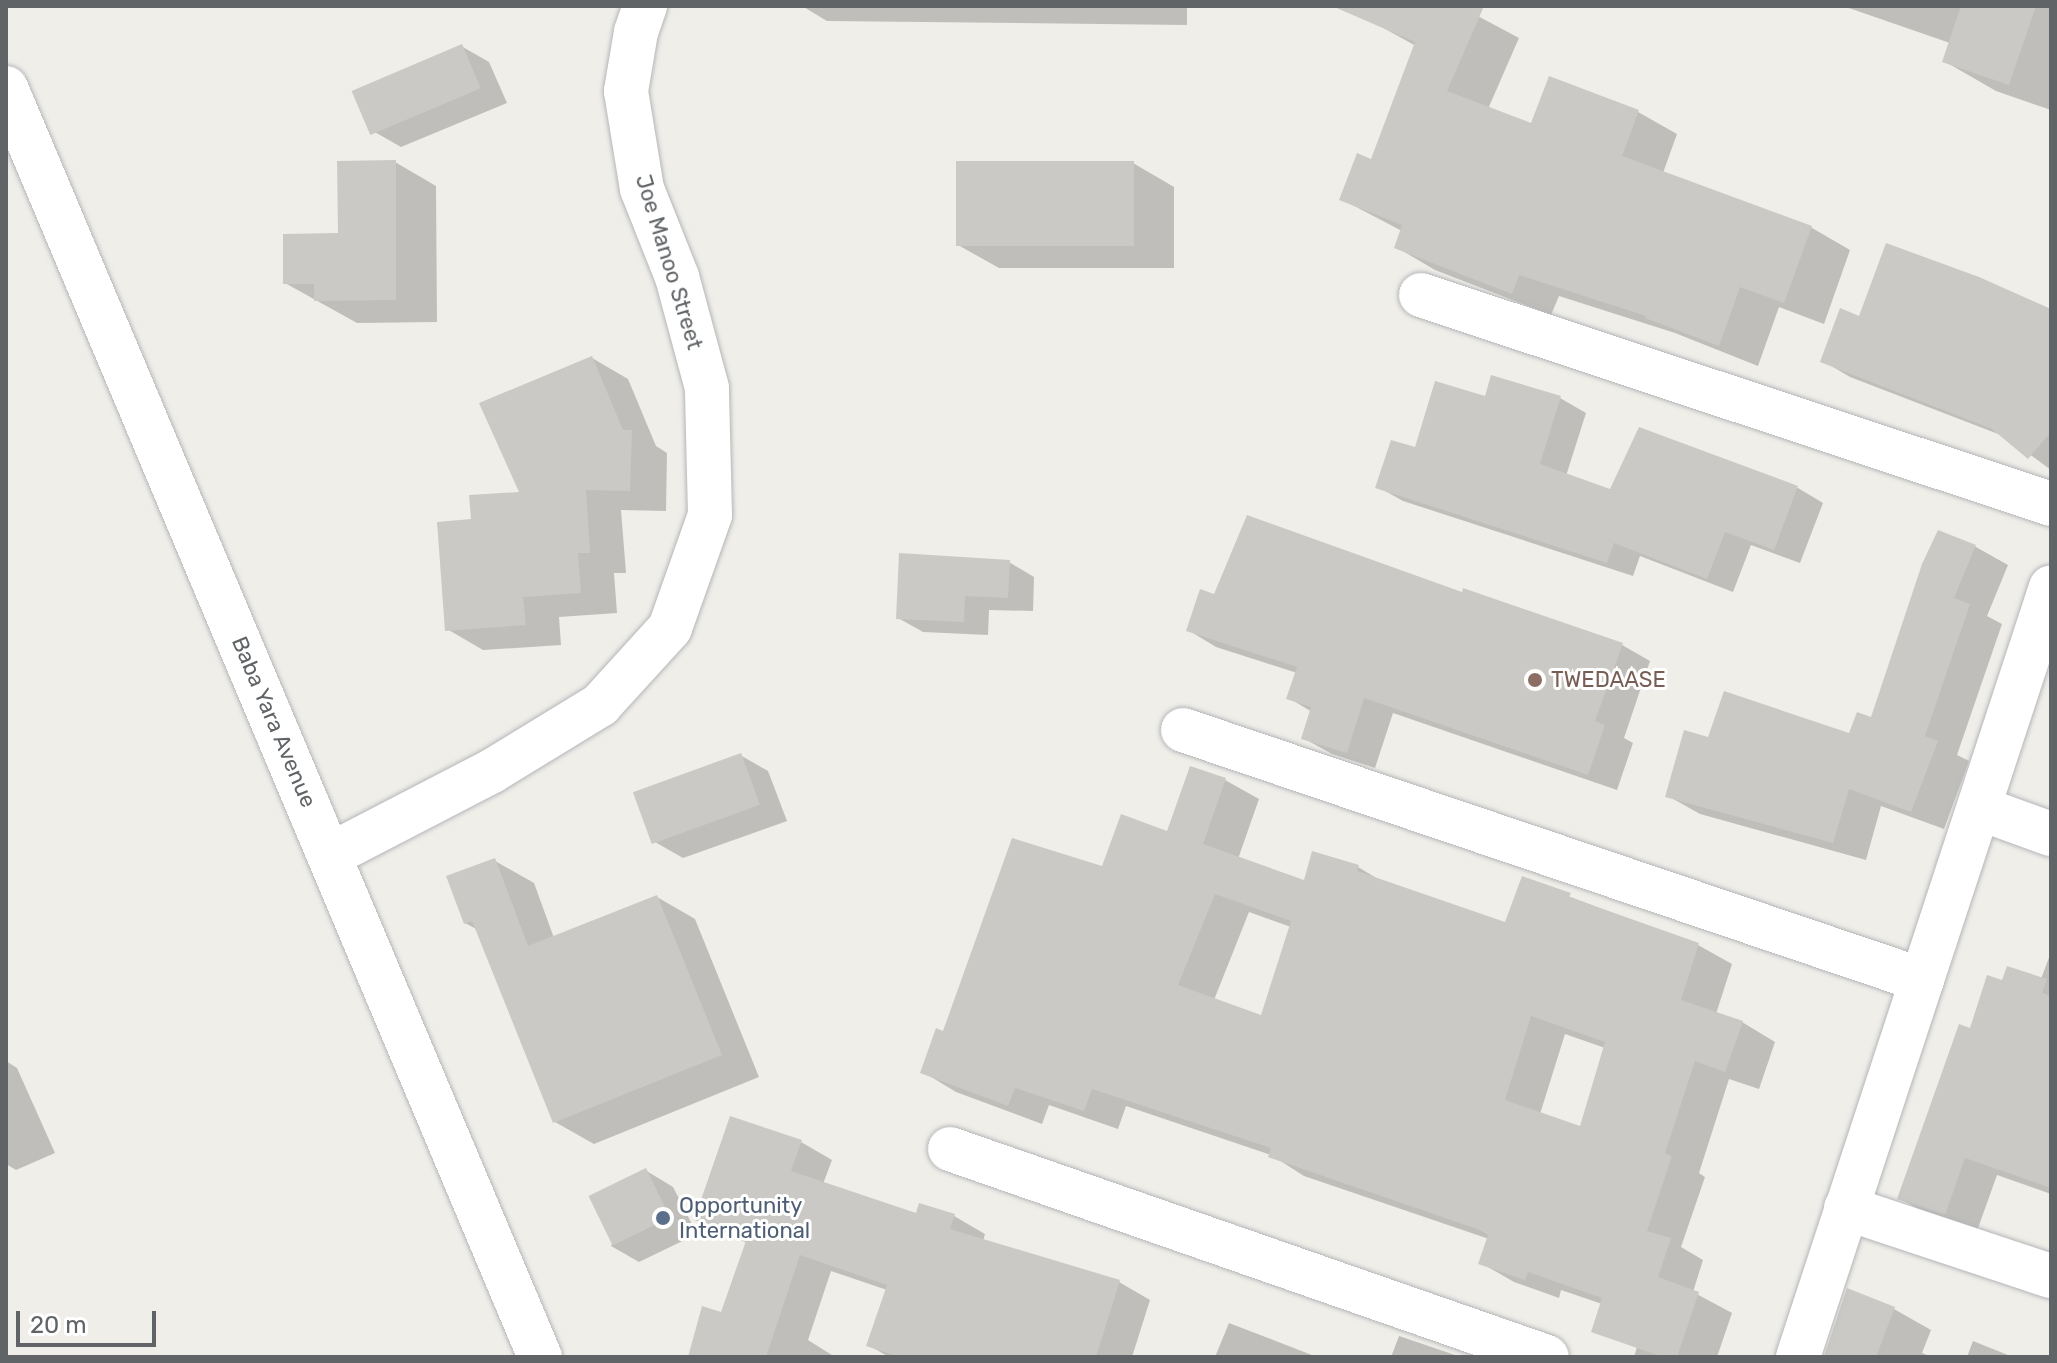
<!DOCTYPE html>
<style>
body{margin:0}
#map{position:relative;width:2057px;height:1363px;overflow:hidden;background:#f0eee9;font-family:Rubik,sans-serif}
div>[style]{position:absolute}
.shadow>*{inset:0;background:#0003}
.building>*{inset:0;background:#cbc9c5;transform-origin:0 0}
.roads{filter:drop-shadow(0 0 2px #b4b6b9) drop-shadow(0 0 2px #b4b6b9)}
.minor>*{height:44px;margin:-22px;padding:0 22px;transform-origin:22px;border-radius:22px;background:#fff}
.tertiary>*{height:44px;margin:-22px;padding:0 22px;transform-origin:22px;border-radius:22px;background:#fff}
.secondary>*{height:44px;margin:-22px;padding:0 22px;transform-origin:22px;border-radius:22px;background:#fff}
.dots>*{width:22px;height:22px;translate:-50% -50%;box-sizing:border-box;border:4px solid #fff;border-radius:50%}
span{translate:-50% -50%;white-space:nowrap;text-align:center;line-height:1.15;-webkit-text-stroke:6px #fff;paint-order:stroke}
.street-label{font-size:22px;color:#606467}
.education-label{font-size:22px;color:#785e54}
.left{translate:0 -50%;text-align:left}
.service-label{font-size:22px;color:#4e5e75}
.frame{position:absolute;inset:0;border:8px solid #606467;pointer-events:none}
.scale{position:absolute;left:16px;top:1311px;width:140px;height:36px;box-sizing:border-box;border:4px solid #606467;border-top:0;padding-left:10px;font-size:24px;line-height:28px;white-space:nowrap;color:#606467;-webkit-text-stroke:6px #fff;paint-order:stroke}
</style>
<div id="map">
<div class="shadow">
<div style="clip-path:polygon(802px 6px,1187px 6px,1187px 25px,827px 21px)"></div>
<div style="clip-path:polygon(1376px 6px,1459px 6px,1519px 38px,1488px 109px,1532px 126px,1638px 112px,1677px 134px,1663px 173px,1812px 228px,1850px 250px,1824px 324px,1779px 307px,1758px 366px,1675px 333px,1559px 296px,1551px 315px,1435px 270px,1396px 247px,1402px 231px,1341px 199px,1372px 161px,1416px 46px,1369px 20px)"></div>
<div style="clip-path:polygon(1843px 6px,2051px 6px,2051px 110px,1996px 91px,1944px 61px,1950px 43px)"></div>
<div style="clip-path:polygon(461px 46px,489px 62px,507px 103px,401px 147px,373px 131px)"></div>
<div style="clip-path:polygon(395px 162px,436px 186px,437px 322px,357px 323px,285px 283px,340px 235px)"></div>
<div style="clip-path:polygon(1133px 163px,1174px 187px,1174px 268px,999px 268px,958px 245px)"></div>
<div style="clip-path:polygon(2051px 311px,2051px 470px,2006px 437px,1850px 377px,1823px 361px,1860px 318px)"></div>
<div style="clip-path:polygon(592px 358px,628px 379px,656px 446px,667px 453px,666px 511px,621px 510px,626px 573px,614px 573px,617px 613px,559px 617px,561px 645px,483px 650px,447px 629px,473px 521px,522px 494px)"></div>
<div style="clip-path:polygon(1560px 398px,1586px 413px,1566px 476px,1611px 491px,1640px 430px,1798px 488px,1823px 503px,1800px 563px,1751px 545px,1733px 592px,1640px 556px,1633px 576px,1403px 501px,1378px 487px,1416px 450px,1486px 399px)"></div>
<div style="clip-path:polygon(1939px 533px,1976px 547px,2008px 565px,1987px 616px,2002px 624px,1957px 755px,1969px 761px,1944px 829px,1881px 806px,1866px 860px,1700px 814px,1668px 796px,1709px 739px,1851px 735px,1872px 719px)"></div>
<div style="clip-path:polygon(1009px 562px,1034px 577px,1033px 611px,989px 610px,988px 635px,923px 632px,898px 618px)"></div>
<div style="clip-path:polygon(1463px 595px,1622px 645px,1650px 661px,1624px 738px,1633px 743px,1617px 790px,1393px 713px,1375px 768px,1332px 754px,1303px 738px,1312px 712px,1289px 698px,1297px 673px,1216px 647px,1188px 630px,1215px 596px)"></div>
<div style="clip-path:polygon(740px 755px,768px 771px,787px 821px,683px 858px,655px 842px)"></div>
<div style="clip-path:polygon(evenodd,1225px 780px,1259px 799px,1238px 859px,1305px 883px,1358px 867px,1383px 882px,1506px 925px,1523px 879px,1698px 945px,1732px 964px,1716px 1014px,1742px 1022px,1775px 1042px,1759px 1089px,1729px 1079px,1699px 1173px,1705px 1177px,1681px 1247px,1703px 1260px,1693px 1292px,1732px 1313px,1717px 1357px,1634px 1357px,1637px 1347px,1602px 1304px,1561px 1290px,1559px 1298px,1514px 1282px,1481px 1263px,1489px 1239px,1304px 1176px,1271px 1155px,1126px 1106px,1118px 1129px,1049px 1105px,1042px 1124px,956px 1092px,923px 1072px,944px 1033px,1103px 869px,1168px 834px,1225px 780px,1249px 912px,1291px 927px,1263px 1017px,1214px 1000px,1249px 912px,1225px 780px,1565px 1034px,1605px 1048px,1581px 1129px,1540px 1114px,1565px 1034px)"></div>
<div style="clip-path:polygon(495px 861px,534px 883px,554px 938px,657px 897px,695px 919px,759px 1077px,594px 1144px,555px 1122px,478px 930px,465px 923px)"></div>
<div style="clip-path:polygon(2051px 952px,2051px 1194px,1997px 1175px,1977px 1231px,1931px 1216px,1899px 1198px,1971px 1030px,2003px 982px,2041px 979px)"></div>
<div style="clip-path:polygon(6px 1061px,17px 1068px,55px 1153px,16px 1170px,6px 1164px)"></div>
<div style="clip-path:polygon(801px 1142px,832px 1160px,823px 1184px,917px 1216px,954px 1216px,985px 1234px,983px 1241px,1119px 1282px,1150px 1300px,1132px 1357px,889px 1357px,868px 1345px,887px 1290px,831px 1271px,808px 1340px,835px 1357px,690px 1357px,722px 1314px,747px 1243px,696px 1219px)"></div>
<div style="clip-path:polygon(645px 1170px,673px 1187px,697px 1234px,639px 1262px,611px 1246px)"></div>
<div style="clip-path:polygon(1848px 1291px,1894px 1309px,1931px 1330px,1922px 1353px,1932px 1357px,1824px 1357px)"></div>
<div style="clip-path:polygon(1229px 1323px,1317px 1357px,1215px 1357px)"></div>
<div style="clip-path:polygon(1399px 1336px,1461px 1357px,1391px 1357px)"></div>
<div style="clip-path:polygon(1973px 1341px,2013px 1357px,1967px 1357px)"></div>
</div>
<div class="building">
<div style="clip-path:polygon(1332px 6px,1484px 6px,1447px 91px,1531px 123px,1549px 76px,1639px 110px,1622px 156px,1812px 226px,1784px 303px,1740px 287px,1719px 346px,1645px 318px,1646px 316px,1519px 275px,1512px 294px,1394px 248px,1402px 225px,1339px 200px,1357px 153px,1371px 159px,1415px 42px)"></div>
<div style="clip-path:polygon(1961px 6px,2036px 6px,2009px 85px,1942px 62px)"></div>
<div style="left:462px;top:44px;width:48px;height:120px;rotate:67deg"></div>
<div style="clip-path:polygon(396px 160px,396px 300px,314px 301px,314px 284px,283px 284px,283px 234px,338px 233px,337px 161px)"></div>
<div style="left:1134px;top:161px;width:85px;height:178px;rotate:90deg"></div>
<div style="clip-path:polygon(1886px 243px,1979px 277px,2051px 309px,2051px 432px,2028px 459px,1992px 429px,1820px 362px,1840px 308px,1859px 316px)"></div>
<div style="clip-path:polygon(592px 356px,623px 430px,632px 430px,630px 491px,586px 490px,590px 553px,578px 553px,581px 593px,523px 597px,526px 625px,445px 631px,437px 522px,471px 519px,469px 495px,519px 492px,479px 403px)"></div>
<div style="clip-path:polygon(1491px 375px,1561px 396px,1540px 464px,1610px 489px,1639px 427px,1798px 486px,1774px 550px,1725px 532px,1707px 579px,1614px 543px,1607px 563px,1375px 488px,1391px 440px,1415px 447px,1435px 381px,1485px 396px)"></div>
<div style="clip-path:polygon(1247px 515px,1462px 592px,1463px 588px,1623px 643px,1595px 721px,1605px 725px,1588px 775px,1364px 698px,1347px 753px,1301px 739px,1311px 707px,1286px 699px,1297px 667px,1186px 631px,1200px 589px,1214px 594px)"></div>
<div style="clip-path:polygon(1938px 530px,1976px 545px,1954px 598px,1970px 604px,1925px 736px,1938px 741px,1911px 812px,1849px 789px,1833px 843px,1665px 797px,1684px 730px,1708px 737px,1724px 691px,1849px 733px,1857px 712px,1871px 717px,1922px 564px)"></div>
<div style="clip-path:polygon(899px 553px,1010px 560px,1008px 598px,965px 596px,964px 622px,896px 619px)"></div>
<div style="left:741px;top:753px;width:55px;height:115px;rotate:70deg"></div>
<div style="clip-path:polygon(evenodd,1190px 766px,1226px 778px,1203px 844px,1304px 880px,1312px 851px,1359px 865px,1357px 871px,1505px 922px,1522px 876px,1571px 893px,1569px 897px,1699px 943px,1681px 1000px,1743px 1021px,1725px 1072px,1695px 1061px,1665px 1153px,1672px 1156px,1647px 1231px,1671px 1238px,1658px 1277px,1699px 1292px,1677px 1357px,1663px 1357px,1591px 1332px,1602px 1298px,1528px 1272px,1525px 1280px,1478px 1264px,1488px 1235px,1480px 1230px,1268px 1157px,1271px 1148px,1092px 1089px,1084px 1111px,1015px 1088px,1008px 1106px,920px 1073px,936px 1028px,943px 1031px,1012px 838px,1102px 866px,1121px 814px,1167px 831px,1190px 766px,1215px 894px,1291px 921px,1261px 1015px,1178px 985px,1215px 894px,1190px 766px,1531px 1016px,1605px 1042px,1580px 1126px,1505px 1100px,1531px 1016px)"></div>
<div style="clip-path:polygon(495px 858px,528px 946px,657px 895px,722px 1055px,553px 1123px,472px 921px,464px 924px,446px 876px)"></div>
<div style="clip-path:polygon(2007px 966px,2047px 979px,2042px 993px,2051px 996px,2051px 1188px,1965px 1158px,1945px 1215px,1897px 1199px,1959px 1024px,1970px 1028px,1987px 975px,2002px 980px)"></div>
<div style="clip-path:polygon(730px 1116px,802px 1140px,791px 1171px,916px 1213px,919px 1203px,955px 1214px,950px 1229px,1120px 1280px,1096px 1357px,899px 1357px,866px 1346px,887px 1285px,800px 1255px,766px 1357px,688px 1357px,702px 1306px,721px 1312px,747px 1238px,694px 1220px)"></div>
<div style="left:646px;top:1168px;width:55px;height:64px;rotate:64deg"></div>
<div style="clip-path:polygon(1847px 1288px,1895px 1307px,1876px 1357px,1824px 1357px)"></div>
</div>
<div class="roads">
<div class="minor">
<div style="left:1421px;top:295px;width:664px;rotate:18.35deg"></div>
<div style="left:1183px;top:730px;width:780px;rotate:18.69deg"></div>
<div style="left:1979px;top:808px;width:77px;rotate:19.9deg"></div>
<div style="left:950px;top:1149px;width:632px;rotate:19.21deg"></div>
<div style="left:1846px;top:1208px;width:216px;rotate:18.4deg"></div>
<div style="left:1798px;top:1357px;width:810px;rotate:-71.81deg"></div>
</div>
<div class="tertiary">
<div style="left:330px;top:855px;width:182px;rotate:-27.4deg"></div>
<div style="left:492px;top:771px;width:127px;rotate:-31.4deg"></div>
<div style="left:600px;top:705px;width:104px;rotate:-47.7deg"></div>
<div style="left:670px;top:628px;width:120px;rotate:-70.5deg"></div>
<div style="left:710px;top:515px;width:127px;rotate:-91.4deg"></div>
<div style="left:707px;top:388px;width:115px;rotate:-105.1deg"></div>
<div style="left:677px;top:277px;width:95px;rotate:-111.7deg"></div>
<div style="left:642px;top:189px;width:99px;rotate:-99.3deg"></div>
<div style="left:626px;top:91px;width:60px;rotate:-80.4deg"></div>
<div style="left:636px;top:32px;width:28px;rotate:-71deg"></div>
</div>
<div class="secondary">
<div style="left:6px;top:88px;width:1377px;rotate:67.18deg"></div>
</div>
</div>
<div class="dots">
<div style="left:1535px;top:680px;background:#8d6e63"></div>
<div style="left:663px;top:1218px;background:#5c6f8a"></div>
</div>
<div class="street-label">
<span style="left:669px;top:262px;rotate:73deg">Joe Manoo Street</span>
<span style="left:274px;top:722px;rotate:67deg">Baba Yara Avenue</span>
</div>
<div class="education-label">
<span class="left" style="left:1551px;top:680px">TWEDAASE</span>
</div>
<div class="service-label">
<span class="left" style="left:679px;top:1218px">Opportunity<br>International</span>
</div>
<div class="frame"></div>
<div class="scale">20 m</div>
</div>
